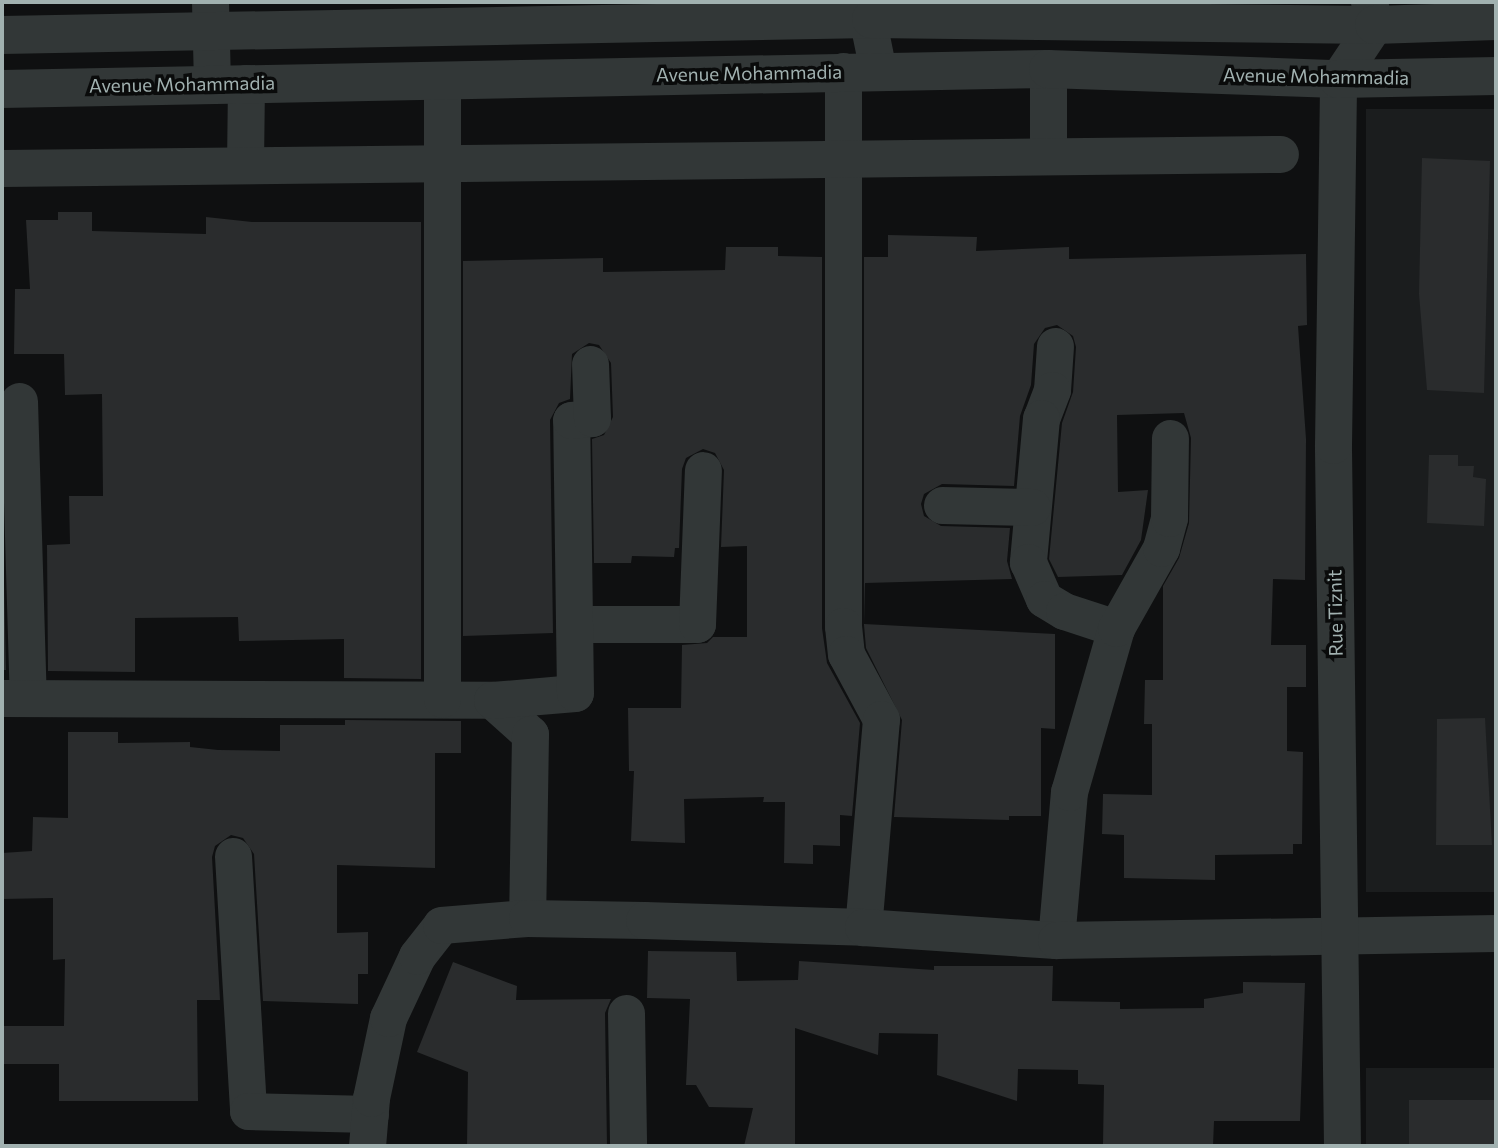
<!DOCTYPE html>
<style>
body{margin:0}
#map{position:relative;width:1498px;height:1148px;overflow:hidden;background:#0f1011;font-family:Commissioner,sans-serif}
div>[style]{position:absolute}
.built>*{inset:0;background:#1b1d1e;transform-origin:0 0}
.building>*{inset:0;background:#2a2c2d;transform-origin:0 0}
.minor>*{height:37px;margin:-18.5px;padding:0 18.5px;transform-origin:18.5px;border-radius:18.5px;background:#323737}
.tertiary>*{height:38px;margin:-19px;padding:0 19px;transform-origin:19px;border-radius:19px;background:#323737}
span{translate:-50% -50%;white-space:nowrap;text-align:center;line-height:1.15;-webkit-text-stroke:7px #0a0b0b;paint-order:stroke}
.street-label{font-size:19px;color:#a1b1b0}
.frame{position:absolute;inset:0;border:4px solid #a1b1b0;pointer-events:none}
</style>
<div id="map">
<div class="built">
<div style="left:1366px;top:109px;width:130px;height:783px"></div>
<div style="left:1496px;top:1068px;width:78px;height:130px;rotate:90deg"></div>
</div>
<div class="building">
<div style="clip-path:polygon(1422px 158px,1490px 161px,1484px 393px,1427px 390px,1419px 294px)"></div>
<div style="clip-path:polygon(58px 212px,92px 212px,92px 231px,206px 234px,206px 217px,252px 222px,421px 222px,421px 679px,344px 678px,344px 639px,239px 641px,238px 617px,135px 618px,135px 672px,48px 671px,47px 545px,70px 544px,69px 496px,103px 496px,102px 394px,65px 395px,64px 354px,14px 354px,15px 289px,30px 289px,26px 220px,58px 220px)"></div>
<div style="clip-path:polygon(888px 235px,977px 237px,976px 251px,1069px 247px,1069px 259px,1306px 254px,1307px 325px,1298px 326px,1306px 439px,1305px 580px,1273px 579px,1271px 645px,1306px 645px,1306px 687px,1287px 687px,1287px 751px,1303px 752px,1302px 844px,1293px 844px,1293px 854px,1215px 855px,1215px 880px,1124px 878px,1124px 835px,1102px 834px,1103px 794px,1152px 795px,1152px 724px,1144px 724px,1145px 680px,1163px 680px,1163px 586px,1179px 558px,1189px 523px,1191px 438px,1184px 413px,1117px 415px,1118px 492px,1148px 490px,1141px 540px,1122px 575px,1058px 577px,1049px 559px,1062px 423px,1073px 392px,1076px 347px,1073px 336px,1057px 325px,1045px 328px,1034px 344px,1031px 385px,1020px 416px,1014px 486px,942px 484px,924px 494px,921px 504px,924px 516px,941px 526px,1010px 528px,1007px 561px,1012px 579px,865px 583px,864px 624px,1055px 634px,1055px 729px,1041px 728px,1041px 816px,1009px 816px,1009px 820px,894px 817px,902px 720px,866px 648px,864px 625px,864px 257px,888px 257px)"></div>
<div style="clip-path:polygon(726px 247px,778px 247px,778px 256px,822px 257px,822px 628px,827px 663px,860px 723px,852px 816px,840px 815px,840px 846px,813px 845px,813px 864px,784px 863px,785px 802px,763px 802px,764px 797px,684px 799px,685px 843px,631px 841px,634px 771px,629px 771px,628px 708px,681px 708px,682px 645px,707px 643px,713px 637px,747px 637px,747px 546px,721px 547px,724px 470px,715px 453px,703px 449px,686px 458px,682px 469px,679px 548px,675px 548px,674px 557px,632px 556px,631px 563px,594px 563px,592px 439px,604px 435px,613px 417px,611px 363px,599px 345px,589px 343px,572px 354px,570px 399px,559px 403px,550px 420px,553px 633px,463px 636px,463px 261px,603px 258px,603px 272px,725px 270px)"></div>
<div style="clip-path:polygon(1429px 455px,1458px 455px,1458px 466px,1474px 466px,1473px 477px,1486px 479px,1484px 526px,1427px 523px)"></div>
<div style="clip-path:polygon(2px 583px,4px 583px,6px 670px,2px 670px)"></div>
<div style="clip-path:polygon(1485px 718px,1492px 845px,1436px 845px,1437px 719px)"></div>
<div style="clip-path:polygon(345px 720px,461px 721px,461px 753px,435px 753px,435px 868px,337px 865px,337px 933px,368px 932px,368px 974px,358px 974px,358px 1004px,263px 1001px,254px 854px,243px 838px,231px 835px,215px 846px,212px 857px,220px 1000px,197px 1000px,198px 1101px,59px 1101px,59px 1064px,2px 1064px,2px 1026px,64px 1026px,65px 959px,53px 960px,53px 898px,2px 899px,2px 853px,32px 851px,33px 817px,68px 818px,68px 732px,118px 732px,118px 743px,190px 742px,190px 747px,218px 750px,280px 751px,280px 725px,345px 725px)"></div>
<div style="clip-path:polygon(648px 951px,736px 952px,737px 981px,798px 980px,799px 961px,934px 970px,934px 966px,1053px 966px,1052px 1001px,1120px 1002px,1120px 1009px,1204px 1008px,1204px 999px,1243px 993px,1243px 982px,1305px 983px,1300px 1121px,1214px 1121px,1213px 1146px,1103px 1144px,1104px 1085px,1078px 1084px,1078px 1070px,1018px 1069px,1017px 1101px,937px 1075px,938px 1034px,879px 1033px,878px 1055px,795px 1028px,795px 1146px,744px 1146px,753px 1108px,709px 1107px,696px 1085px,686px 1085px,690px 999px,647px 998px)"></div>
<div style="clip-path:polygon(453px 962px,517px 986px,516px 1000px,611px 999px,605px 1013px,607px 1146px,467px 1146px,468px 1072px,417px 1052px)"></div>
<div style="left:1409px;top:1100px;width:87px;height:46px"></div>
</div>
<div class="minor">
<div style="left:210px;top:2px;width:82px;rotate:88.6deg"></div>
<div style="left:864px;top:2px;width:70px;rotate:78.5deg"></div>
<div style="left:843px;top:71px;width:555px;rotate:90deg"></div>
<div style="left:843px;top:626px;width:28px;rotate:84deg"></div>
<div style="left:846px;top:654px;width:74px;rotate:61.7deg"></div>
<div style="left:881px;top:719px;width:209px;rotate:94.9deg"></div>
<div style="left:1048px;top:156px;width:87px;rotate:-90deg"></div>
<div style="left:245px;top:165px;width:82px;rotate:-89.3deg"></div>
<div style="left:2px;top:168px;width:1278px;rotate:-0.63deg"></div>
<div style="left:1055px;top:346px;width:44px;rotate:93.9deg"></div>
<div style="left:1052px;top:390px;width:30px;rotate:111deg"></div>
<div style="left:1041px;top:418px;width:145px;rotate:95.2deg"></div>
<div style="left:1028px;top:562px;width:40px;rotate:66.6deg"></div>
<div style="left:1044px;top:599px;width:23px;rotate:31deg"></div>
<div style="left:1064px;top:611px;width:55px;rotate:18.1deg"></div>
<div style="left:19px;top:401px;width:296px;rotate:88.3deg"></div>
<div style="left:942px;top:505px;width:90px;rotate:1.3deg"></div>
<div style="left:574px;top:624px;width:123px"></div>
<div style="left:697px;top:624px;width:154px;rotate:-87.8deg"></div>
<div style="left:2px;top:698px;width:490px;rotate:0.2deg"></div>
<div style="left:492px;top:700px;width:51px;rotate:41.8deg"></div>
<div style="left:530px;top:734px;width:184px;rotate:90.9deg"></div>
<div style="left:442px;top:699px;width:619px;rotate:-90deg"></div>
<div style="left:492px;top:700px;width:83px;rotate:-4.8deg"></div>
<div style="left:575px;top:693px;width:273px;rotate:-90.8deg"></div>
<div style="left:571px;top:420px;width:21px;rotate:-5deg"></div>
<div style="left:592px;top:418px;width:54px;rotate:-92.1deg"></div>
<div style="left:233px;top:856px;width:255px;rotate:86.6deg"></div>
<div style="left:248px;top:1111px;width:122px;rotate:1.4deg"></div>
<div style="left:1056px;top:940px;width:149px;rotate:-85deg"></div>
<div style="left:1069px;top:792px;width:171px;rotate:-74deg"></div>
<div style="left:1116px;top:628px;width:92px;rotate:-60.6deg"></div>
<div style="left:1161px;top:548px;width:31px;rotate:-75deg"></div>
<div style="left:1169px;top:518px;width:80px;rotate:-89.3deg"></div>
<div style="left:626px;top:1013px;width:133px;rotate:89.1deg"></div>
<div style="left:367px;top:1146px;width:48px;rotate:-85.2deg"></div>
<div style="left:371px;top:1098px;width:82px;rotate:-78deg"></div>
<div style="left:388px;top:1018px;width:68px;rotate:-64.9deg"></div>
<div style="left:417px;top:956px;width:39px;rotate:-52deg"></div>
<div style="left:441px;top:925px;width:86px;rotate:-4.7deg"></div>
<div style="left:527px;top:918px;width:117px;rotate:1deg"></div>
<div style="left:644px;top:920px;width:219px;rotate:1.8deg"></div>
<div style="left:863px;top:927px;width:193px;rotate:3.9deg"></div>
<div style="left:1056px;top:940px;width:440px;rotate:-0.9deg"></div>
<div style="left:1342px;top:1146px;width:701px;rotate:-90.74deg"></div>
<div style="left:1333px;top:445px;width:366px;rotate:-89.2deg"></div>
<div style="left:1338px;top:79px;width:65px;rotate:-56.3deg"></div>
<div style="left:1374px;top:25px;width:24px;rotate:-102deg"></div>
</div>
<div class="tertiary">
<div style="left:2px;top:35px;width:869px;rotate:-1.05deg"></div>
<div style="left:871px;top:19px;width:503px;rotate:0.68deg"></div>
<div style="left:1374px;top:25px;width:122px;rotate:-1.9deg"></div>
<div style="left:2px;top:89px;width:1046px;rotate:-1.1deg"></div>
<div style="left:1048px;top:69px;width:290px;rotate:2deg"></div>
<div style="left:1338px;top:79px;width:158px;rotate:-1.1deg"></div>
</div>
<div class="street-label">
<span style="left:749px;top:73px;rotate:-1deg">Avenue Mohammadia</span>
<span style="left:1316px;top:76px;rotate:1deg">Avenue Mohammadia</span>
<span style="left:182px;top:84px;rotate:-1deg">Avenue Mohammadia</span>
<span style="left:1335px;top:613px;rotate:-91deg">Rue Tiznit</span>
</div>
<div class="frame"></div>
</div>
